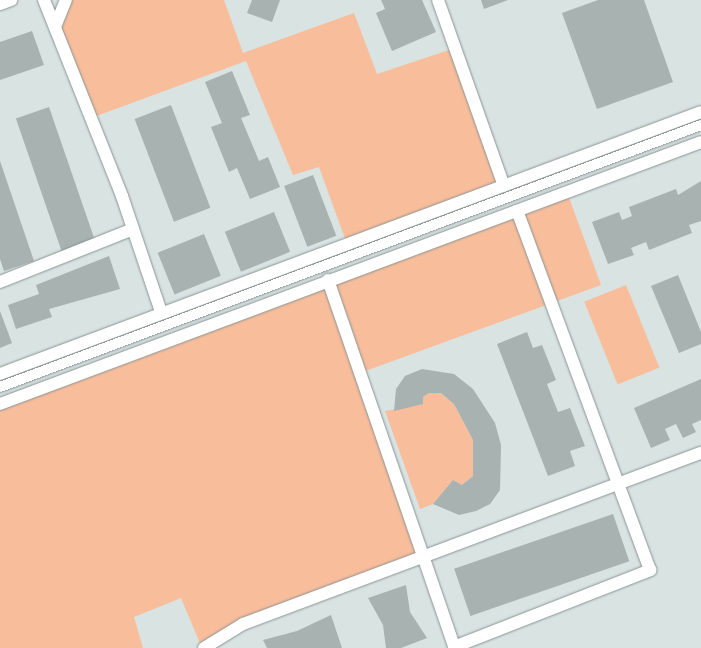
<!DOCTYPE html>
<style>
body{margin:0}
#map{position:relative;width:701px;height:648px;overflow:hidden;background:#d8e3e2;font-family:"PT Sans",sans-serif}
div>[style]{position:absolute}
.green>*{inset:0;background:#f8bd9b;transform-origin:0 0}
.building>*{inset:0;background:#a8b2b1;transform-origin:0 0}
.roads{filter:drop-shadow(0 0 1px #8a9493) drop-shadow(0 0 1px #8a9493)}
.pedestrian>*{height:10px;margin:-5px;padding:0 5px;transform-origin:5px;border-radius:5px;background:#fff}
.minor>*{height:12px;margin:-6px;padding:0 6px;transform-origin:6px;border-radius:6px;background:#fff}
span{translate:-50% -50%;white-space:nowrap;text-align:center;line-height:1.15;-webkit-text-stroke:4px #fff;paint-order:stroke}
</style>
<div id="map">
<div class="green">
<div style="clip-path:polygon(66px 0,224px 0,243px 53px,354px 13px,377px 74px,455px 48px,504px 186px,347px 244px,319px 167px,293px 175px,246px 61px,91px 118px,55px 27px)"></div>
<div style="clip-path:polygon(567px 192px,601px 285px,360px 373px,423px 555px,202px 648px,181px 598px,134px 617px,143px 648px,0 648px,0 404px)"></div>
<div style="left:626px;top:285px;width:89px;height:45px;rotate:68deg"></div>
<div style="clip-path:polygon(429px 393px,441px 393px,454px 404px,473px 440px,475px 460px,473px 476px,462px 485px,453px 480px,433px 504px,420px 509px,385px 411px,423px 404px,423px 397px)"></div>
</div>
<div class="building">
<div style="clip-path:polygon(252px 0,280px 0,272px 22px,247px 13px)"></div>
<div style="clip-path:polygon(381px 0,422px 0,436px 32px,392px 51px,376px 13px,385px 9px)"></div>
<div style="clip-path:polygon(481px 0,508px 0,484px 9px)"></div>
<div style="clip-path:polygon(598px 0,644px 0,673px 82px,597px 109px,562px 13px)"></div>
<div style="clip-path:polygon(32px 31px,44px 65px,0 80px,0 42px)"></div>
<div style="clip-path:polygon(232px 71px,250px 115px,241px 118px,259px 161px,268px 157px,280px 187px,250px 199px,237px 168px,229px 172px,211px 127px,222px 123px,205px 82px)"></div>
<div style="left:171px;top:105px;width:110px;height:39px;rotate:69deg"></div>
<div style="left:49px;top:107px;width:141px;height:35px;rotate:71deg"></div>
<div style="clip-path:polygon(0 161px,34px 261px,4px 271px,0 259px)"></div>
<div style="left:313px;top:175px;width:65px;height:31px;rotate:69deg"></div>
<div style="clip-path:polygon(701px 181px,701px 221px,689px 225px,692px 233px,649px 250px,646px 242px,631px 248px,634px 255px,608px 264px,592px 222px,619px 212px,622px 220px,632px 216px,629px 207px,676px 189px,678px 195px)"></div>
<div style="left:274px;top:212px;width:43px;height:53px;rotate:68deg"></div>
<div style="left:204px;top:234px;width:45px;height:50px;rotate:68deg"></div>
<div style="clip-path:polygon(109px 256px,120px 289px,49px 309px,52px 317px,16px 329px,8px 305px,39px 294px,36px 285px)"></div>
<div style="clip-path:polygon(678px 275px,701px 332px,701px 344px,679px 353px,651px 286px)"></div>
<div style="clip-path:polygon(0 311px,12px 343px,0 348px)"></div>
<div style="clip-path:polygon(527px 332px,533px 348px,542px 345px,556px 380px,547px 384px,558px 412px,570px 408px,585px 446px,570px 451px,575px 466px,548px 476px,497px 344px)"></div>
<div style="clip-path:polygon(422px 369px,454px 374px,473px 389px,495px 423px,501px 445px,500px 490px,490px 504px,476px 511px,459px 515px,433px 504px,453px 480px,462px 485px,473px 476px,473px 440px,454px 404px,441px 393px,429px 393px,423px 397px,423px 404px,394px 411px,396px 389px,405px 376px)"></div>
<div style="clip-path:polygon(701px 379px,701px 420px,692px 424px,696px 432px,683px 438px,676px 424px,665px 429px,670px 440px,651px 448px,634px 408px)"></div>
<div style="left:613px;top:514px;width:50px;height:168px;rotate:71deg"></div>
<div style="clip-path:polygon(406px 585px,410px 612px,427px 638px,401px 648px,386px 648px,383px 625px,368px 598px)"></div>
<div style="clip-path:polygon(331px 615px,342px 648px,267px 648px,263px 640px,297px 631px)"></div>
</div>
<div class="roads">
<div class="pedestrian">
<div style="left:0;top:387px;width:748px;rotate:-20.49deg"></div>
</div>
<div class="minor">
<div style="left:44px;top:0;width:211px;rotate:68.3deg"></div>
<div style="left:122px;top:196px;width:122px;rotate:71.4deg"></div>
<div style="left:438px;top:0;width:197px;rotate:70.5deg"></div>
<div style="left:0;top:4px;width:12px;rotate:-20deg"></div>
<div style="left:55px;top:27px;width:29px;rotate:-68deg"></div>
<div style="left:328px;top:280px;width:389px;rotate:71deg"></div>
<div style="left:0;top:282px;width:143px;rotate:-21.7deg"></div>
<div style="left:0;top:374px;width:748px;rotate:-20.49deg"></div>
<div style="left:0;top:404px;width:748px;rotate:-20.49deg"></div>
<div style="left:454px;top:647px;width:211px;rotate:-21.4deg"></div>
<div style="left:650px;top:570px;width:383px;rotate:-110.3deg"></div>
<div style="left:204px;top:648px;width:46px;rotate:-31.6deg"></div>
<div style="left:243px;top:624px;width:489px;rotate:-20.5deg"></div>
</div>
</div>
</div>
